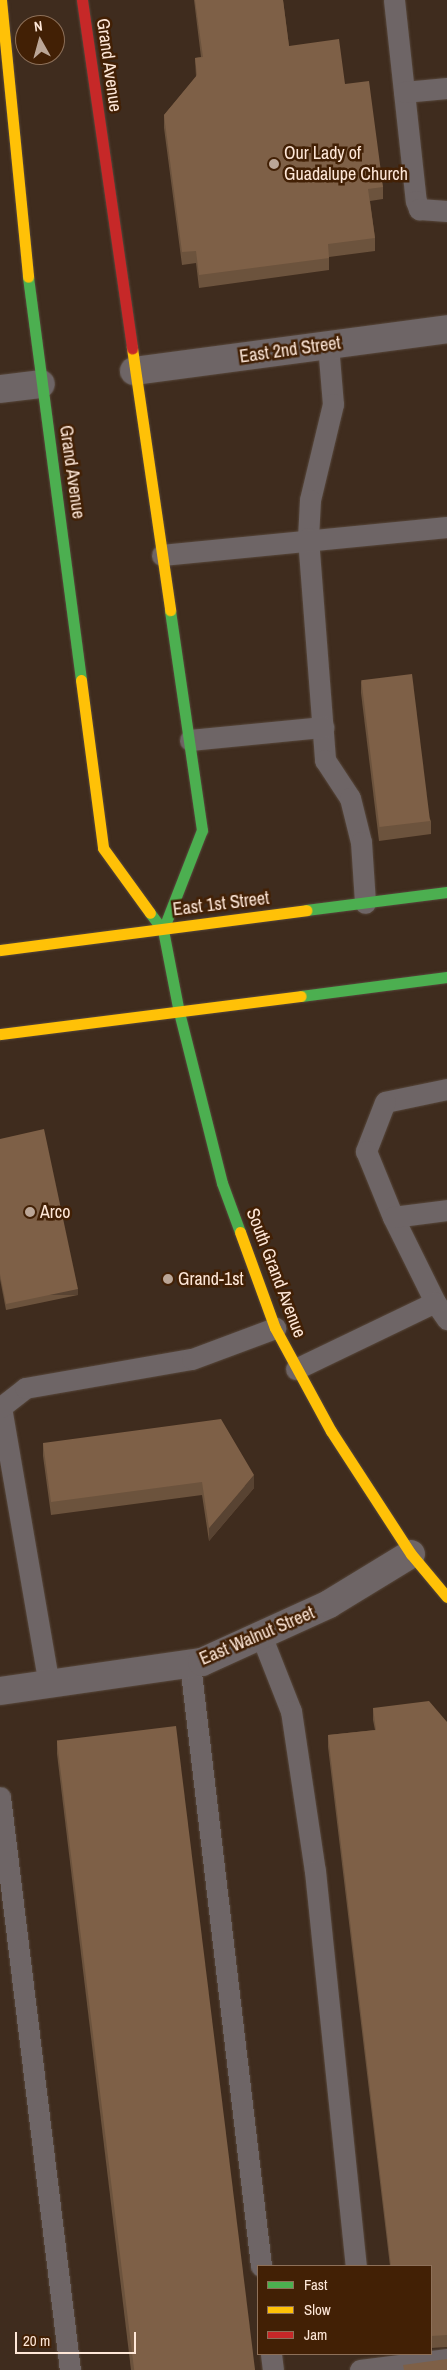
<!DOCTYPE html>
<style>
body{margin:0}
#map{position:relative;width:447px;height:2370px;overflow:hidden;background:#3f2c1e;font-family:"Archivo Narrow",sans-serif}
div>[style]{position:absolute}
.roads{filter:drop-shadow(0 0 1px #57473b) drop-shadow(0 0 1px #57473b)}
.lane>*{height:21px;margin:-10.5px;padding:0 10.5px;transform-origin:10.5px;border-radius:10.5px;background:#6e6566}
.street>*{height:28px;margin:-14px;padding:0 14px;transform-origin:14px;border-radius:14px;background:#6e6566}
.fast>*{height:11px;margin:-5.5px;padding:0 5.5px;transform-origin:5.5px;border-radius:5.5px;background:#4caf50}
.slow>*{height:11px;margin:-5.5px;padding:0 5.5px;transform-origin:5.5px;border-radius:5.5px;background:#ffc107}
.jam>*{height:11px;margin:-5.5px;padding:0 5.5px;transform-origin:5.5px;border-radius:5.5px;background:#c62828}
.wall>*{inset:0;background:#6c533d}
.shaded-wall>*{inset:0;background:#584332;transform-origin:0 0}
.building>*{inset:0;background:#7e6047;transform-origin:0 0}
.dots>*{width:14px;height:14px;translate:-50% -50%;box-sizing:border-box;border:2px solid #422005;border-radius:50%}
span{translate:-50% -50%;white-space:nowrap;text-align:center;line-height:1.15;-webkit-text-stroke:5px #422005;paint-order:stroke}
.street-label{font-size:18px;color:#fee7d8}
.poi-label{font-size:18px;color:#fee7d8}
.left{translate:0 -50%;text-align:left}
.legend{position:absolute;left:257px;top:2265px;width:175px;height:90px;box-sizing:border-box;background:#422005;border:1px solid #8d7059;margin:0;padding:6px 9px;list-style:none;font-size:15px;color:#fee7d8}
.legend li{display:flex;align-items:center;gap:10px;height:25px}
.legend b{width:25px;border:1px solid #8d7059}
.north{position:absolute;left:15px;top:15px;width:50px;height:50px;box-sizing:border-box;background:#422005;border:1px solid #8d7059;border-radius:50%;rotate:353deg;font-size:14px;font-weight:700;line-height:20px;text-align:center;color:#fee7d8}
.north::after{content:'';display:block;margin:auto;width:18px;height:22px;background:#bba697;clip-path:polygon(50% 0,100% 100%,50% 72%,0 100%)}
.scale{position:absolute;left:15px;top:2332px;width:121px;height:22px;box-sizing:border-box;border:2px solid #fee7d8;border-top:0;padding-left:6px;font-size:15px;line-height:18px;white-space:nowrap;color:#fee7d8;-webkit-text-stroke:4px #422005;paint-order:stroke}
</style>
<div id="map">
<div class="roads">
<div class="lane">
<div style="left:394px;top:0;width:202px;rotate:83.8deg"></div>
<div style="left:416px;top:201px;width:9px;rotate:69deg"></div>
<div style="left:419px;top:209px;width:28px;rotate:4deg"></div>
<div style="left:404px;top:92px;width:43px;rotate:-5.3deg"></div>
<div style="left:328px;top:345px;width:59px;rotate:85.2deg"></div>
<div style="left:333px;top:404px;width:99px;rotate:103.5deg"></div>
<div style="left:310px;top:500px;width:38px;rotate:93deg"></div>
<div style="left:308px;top:538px;width:223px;rotate:85.6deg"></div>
<div style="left:325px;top:760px;width:45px;rotate:56.7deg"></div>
<div style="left:350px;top:798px;width:45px;rotate:76deg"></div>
<div style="left:361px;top:842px;width:61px;rotate:86.2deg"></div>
<div style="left:162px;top:555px;width:286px;rotate:-5.6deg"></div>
<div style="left:190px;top:740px;width:134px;rotate:-5.6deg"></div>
<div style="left:447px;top:1089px;width:63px;rotate:168.2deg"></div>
<div style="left:385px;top:1102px;width:53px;rotate:111.2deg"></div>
<div style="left:366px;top:1151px;width:71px;rotate:67.8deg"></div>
<div style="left:393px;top:1217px;width:95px;rotate:63.7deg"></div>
<div style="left:435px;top:1302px;width:21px;rotate:55deg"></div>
<div style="left:393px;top:1217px;width:54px;rotate:-7.4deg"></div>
<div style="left:296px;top:1369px;width:154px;rotate:-25.7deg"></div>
<div style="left:261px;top:1635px;width:82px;rotate:68.5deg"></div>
<div style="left:291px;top:1711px;width:162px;rotate:81.5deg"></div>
<div style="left:315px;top:1871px;width:397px;rotate:84.1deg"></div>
<div style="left:190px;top:1664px;width:606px;rotate:83.27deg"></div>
<div style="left:49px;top:1685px;width:282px;rotate:-99.8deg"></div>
<div style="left:1px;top:1407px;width:31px;rotate:-38deg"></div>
<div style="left:25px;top:1388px;width:169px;rotate:-9.9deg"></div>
<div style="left:192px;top:1359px;width:89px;rotate:-20.5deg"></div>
<div style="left:0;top:1797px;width:577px;rotate:83.04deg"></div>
<div style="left:271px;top:2354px;width:16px;rotate:83deg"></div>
<div style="left:360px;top:2370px;width:88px;rotate:-7.2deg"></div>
</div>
<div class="street">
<div style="left:134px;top:371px;width:316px;rotate:-7.6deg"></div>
<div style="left:0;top:389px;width:41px;rotate:-7deg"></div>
<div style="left:0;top:1691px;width:204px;rotate:-8.2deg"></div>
<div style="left:202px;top:1662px;width:140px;rotate:-24.5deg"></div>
<div style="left:329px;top:1604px;width:96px;rotate:-31.4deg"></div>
</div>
<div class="fast">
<div style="left:28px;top:277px;width:406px;rotate:82.5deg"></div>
<div style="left:306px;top:910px;width:142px;rotate:-7.3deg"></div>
<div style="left:150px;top:913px;width:21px;rotate:53deg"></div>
<div style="left:163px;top:930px;width:84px;rotate:79deg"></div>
<div style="left:179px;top:1012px;width:176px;rotate:75.9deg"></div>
<div style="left:222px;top:1183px;width:52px;rotate:69.8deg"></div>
<div style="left:163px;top:930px;width:107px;rotate:-68.7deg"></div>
<div style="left:202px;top:830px;width:222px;rotate:-98.3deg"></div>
<div style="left:301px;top:996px;width:147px;rotate:-7.4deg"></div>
</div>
<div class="slow">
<div style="left:1px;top:0;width:278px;rotate:84.4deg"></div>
<div style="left:132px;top:348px;width:265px;rotate:81.7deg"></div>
<div style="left:81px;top:680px;width:169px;rotate:82.5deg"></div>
<div style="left:103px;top:848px;width:80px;rotate:54.1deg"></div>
<div style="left:0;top:950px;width:309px;rotate:-7.4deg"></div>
<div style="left:0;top:1034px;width:303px;rotate:-7.2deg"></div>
<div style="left:240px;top:1232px;width:102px;rotate:70deg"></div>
<div style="left:275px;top:1328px;width:117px;rotate:61.5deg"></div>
<div style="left:331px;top:1431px;width:147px;rotate:57deg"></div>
<div style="left:411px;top:1554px;width:56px;rotate:50.1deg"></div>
</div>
<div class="jam">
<div style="left:82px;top:0;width:352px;rotate:81.8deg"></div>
</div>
</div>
<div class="wall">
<div style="clip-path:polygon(194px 0,283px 0,289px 46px,345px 84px,383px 187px,383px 199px,370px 201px,375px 238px,375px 251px,329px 257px,329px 270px,199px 288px,196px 263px,182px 265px,164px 128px,164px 115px,196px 77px,195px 58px,201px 57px)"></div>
<div style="clip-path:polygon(361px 680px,431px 821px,431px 834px,379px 841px,361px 693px)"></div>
<div style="clip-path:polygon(0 1139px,78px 1295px,6px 1310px,0 1279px)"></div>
<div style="clip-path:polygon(43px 1443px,254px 1488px,209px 1541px,202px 1495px,51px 1515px,43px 1456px)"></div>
<div style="clip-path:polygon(373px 1708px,447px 1722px,447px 2347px,431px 2348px,431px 2266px,390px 2266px,328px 1747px,328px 1735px,375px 1730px,373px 1720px)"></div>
<div style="clip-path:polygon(57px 1740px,253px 2370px,131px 2370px,57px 1754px)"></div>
</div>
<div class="shaded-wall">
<div style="left:78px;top:1289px;width:6px;height:74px;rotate:90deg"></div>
<div style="clip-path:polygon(254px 1475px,254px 1488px,209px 1541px,209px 1528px)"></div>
</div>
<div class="building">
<div style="clip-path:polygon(195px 0,283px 0,289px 46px,339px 39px,345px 84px,369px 81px,383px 187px,368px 189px,375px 238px,328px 244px,329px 258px,199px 275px,196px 251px,182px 252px,164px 115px,197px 75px,195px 58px,203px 57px)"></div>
<div style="left:412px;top:674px;width:148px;height:51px;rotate:83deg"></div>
<div style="clip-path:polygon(44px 1129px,78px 1289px,6px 1304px,0 1274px,0 1139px)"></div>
<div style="clip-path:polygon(221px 1419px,254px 1475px,209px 1528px,202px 1482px,51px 1502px,43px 1443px)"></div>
<div style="clip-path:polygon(429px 1701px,447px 1722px,447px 2335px,431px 2336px,431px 2266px,391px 2266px,328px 1735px,376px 1730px,373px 1708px)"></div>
<div style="left:176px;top:1726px;width:649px;height:120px;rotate:83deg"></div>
<div style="clip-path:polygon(447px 2359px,447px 2370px,404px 2370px,403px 2365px)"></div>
</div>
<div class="dots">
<div style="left:274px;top:164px;background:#bba697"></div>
<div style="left:30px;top:1212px;background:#bba697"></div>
<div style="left:168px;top:1279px;background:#bba697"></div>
</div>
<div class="street-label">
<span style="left:109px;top:65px;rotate:82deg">Grand Avenue</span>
<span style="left:290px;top:350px;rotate:-8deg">East 2nd Street</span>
<span style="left:72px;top:472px;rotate:82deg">Grand Avenue</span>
<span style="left:221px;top:904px;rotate:-7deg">East 1st Street</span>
<span style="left:276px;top:1273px;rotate:69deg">South Grand Avenue</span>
<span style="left:257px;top:1636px;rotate:-23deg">East Walnut Street</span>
</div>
<div class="poi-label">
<span class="left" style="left:284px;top:164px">Our Lady of<br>Guadalupe Church</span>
<span class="left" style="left:40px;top:1212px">Arco</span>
<span class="left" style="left:178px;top:1279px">Grand-1st</span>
</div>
<ul class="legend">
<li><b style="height:6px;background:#4caf50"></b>Fast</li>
<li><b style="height:6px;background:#ffc107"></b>Slow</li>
<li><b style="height:6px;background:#c62828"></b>Jam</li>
</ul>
<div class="north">N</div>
<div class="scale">20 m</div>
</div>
